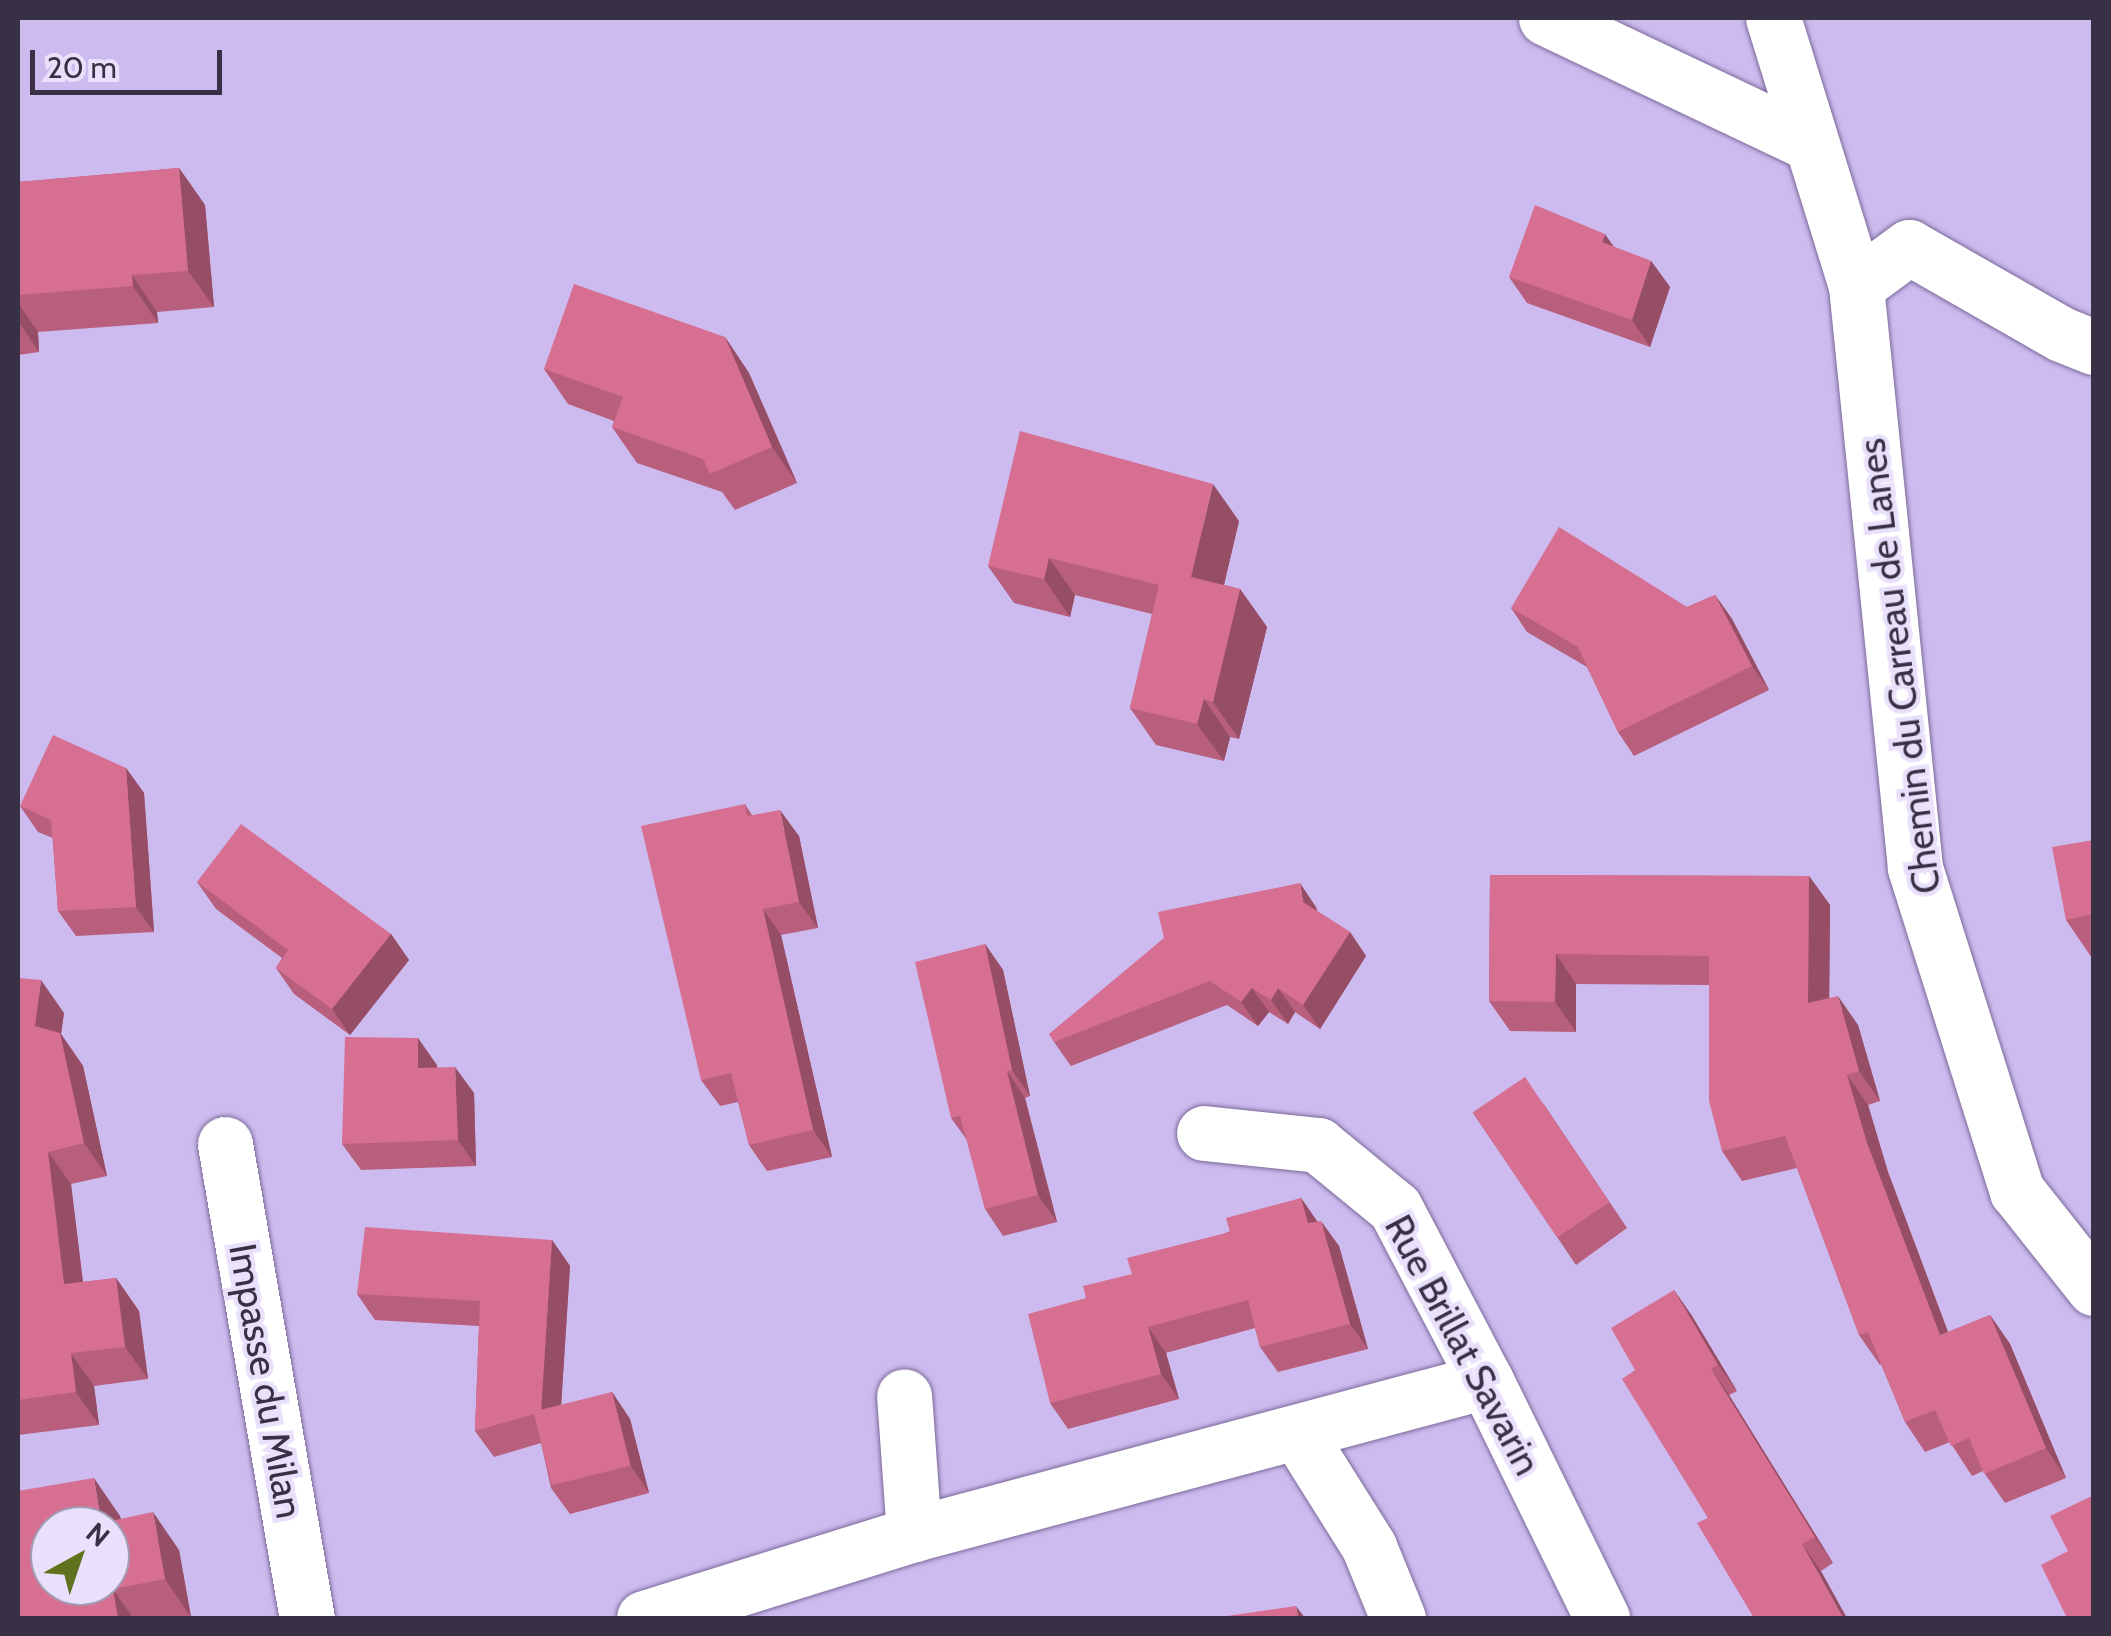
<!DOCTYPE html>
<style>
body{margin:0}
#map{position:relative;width:2111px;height:1636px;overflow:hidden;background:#cdbbef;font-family:Cabin,sans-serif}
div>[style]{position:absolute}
.roads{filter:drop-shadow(0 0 2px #7b6a99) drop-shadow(0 0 2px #7b6a99)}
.minor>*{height:55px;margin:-27.5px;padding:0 27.5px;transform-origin:27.5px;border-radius:27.5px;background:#fff}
.wall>*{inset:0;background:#b85f7d}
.shaded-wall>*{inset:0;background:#964e66}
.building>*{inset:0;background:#d66f91;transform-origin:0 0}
span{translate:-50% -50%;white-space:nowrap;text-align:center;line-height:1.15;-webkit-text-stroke:9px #e9e1fb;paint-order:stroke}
.street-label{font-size:38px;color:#383146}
.frame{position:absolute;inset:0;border:20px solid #383146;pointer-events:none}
.north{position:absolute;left:30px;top:1506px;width:100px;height:100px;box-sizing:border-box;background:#e9e1fb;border:2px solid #a29bb3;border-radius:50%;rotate:40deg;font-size:28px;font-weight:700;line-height:40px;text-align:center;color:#383146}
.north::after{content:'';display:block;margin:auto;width:35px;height:45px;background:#61721f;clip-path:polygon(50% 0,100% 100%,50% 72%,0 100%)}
.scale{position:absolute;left:30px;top:50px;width:192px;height:45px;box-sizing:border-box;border:5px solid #383146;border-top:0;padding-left:12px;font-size:30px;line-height:35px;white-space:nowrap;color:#383146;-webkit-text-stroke:8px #e9e1fb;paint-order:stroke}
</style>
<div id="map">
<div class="roads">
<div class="minor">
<div style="left:1546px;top:18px;width:293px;rotate:25.4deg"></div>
<div style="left:1773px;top:18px;width:281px;rotate:72.8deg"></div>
<div style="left:1856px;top:286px;width:585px;rotate:84.21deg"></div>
<div style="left:1915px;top:868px;width:339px;rotate:72.5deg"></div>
<div style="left:2017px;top:1191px;width:124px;rotate:51.6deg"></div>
<div style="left:1856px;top:286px;width:66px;rotate:-36.3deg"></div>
<div style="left:1909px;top:247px;width:175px;rotate:29.8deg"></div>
<div style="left:2061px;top:334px;width:35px;rotate:22deg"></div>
<div style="left:1204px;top:1133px;width:115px;rotate:6deg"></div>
<div style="left:1318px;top:1145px;width:99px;rotate:39.3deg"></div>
<div style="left:1395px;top:1208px;width:195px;rotate:62.3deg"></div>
<div style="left:1486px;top:1381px;width:264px;rotate:63.9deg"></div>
<div style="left:225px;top:1144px;width:481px;rotate:80.2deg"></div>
<div style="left:1297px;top:1432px;width:136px;rotate:57.9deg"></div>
<div style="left:1369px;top:1547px;width:77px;rotate:67.8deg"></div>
<div style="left:914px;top:1534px;width:592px;rotate:-14.98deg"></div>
<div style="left:644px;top:1618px;width:283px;rotate:-17.3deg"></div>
<div style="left:914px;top:1534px;width:138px;rotate:-94.1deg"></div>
</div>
</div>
<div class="wall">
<div style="clip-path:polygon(179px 168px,205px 205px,214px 307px,157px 312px,158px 323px,38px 332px,39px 352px,18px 355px,18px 182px)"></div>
<div style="clip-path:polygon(1614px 247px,1651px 261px,1670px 287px,1650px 347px,1527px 303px,1509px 277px)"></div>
<div style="clip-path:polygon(725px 337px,749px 373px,797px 483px,735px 510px,722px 492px,637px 463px,612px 427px,614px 421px,568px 404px,544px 369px)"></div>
<div style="clip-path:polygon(1239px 521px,1224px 585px,1240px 589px,1267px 627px,1239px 739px,1230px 737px,1224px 761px,1156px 745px,1130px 708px,1152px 614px,1075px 595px,1070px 617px,1014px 603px,988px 566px)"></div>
<div style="clip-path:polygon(1715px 595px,1732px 619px,1769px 690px,1634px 756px,1618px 732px,1587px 667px,1527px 632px,1511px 608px,1687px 607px)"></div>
<div style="clip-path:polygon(126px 768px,144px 793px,154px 932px,76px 936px,58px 911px,53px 838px,38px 832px,20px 806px)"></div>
<div style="clip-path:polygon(745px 804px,752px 815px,799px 836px,818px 928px,781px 935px,832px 1157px,767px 1171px,749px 1145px,738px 1102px,720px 1106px,701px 1080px)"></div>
<div style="clip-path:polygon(2094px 840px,2094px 957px,2092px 958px,2066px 920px)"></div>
<div style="clip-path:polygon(1490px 875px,1809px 876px,1830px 905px,1829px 998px,1858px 1025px,1880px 1101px,1868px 1105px,1888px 1172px,1948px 1332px,1990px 1315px,2010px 1344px,2066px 1478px,2005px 1503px,1983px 1471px,1972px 1476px,1950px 1442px,1925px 1452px,1905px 1422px,1881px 1364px,1880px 1365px,1859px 1335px,1797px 1168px,1742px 1181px,1722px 1151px,1709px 985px,1576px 984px,1576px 1032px,1510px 1031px,1489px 1001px)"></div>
<div style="clip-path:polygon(197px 882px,391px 934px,409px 960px,350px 1035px,294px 994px,276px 968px,282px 958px,216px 909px)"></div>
<div style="clip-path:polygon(1316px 907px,1317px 911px,1350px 932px,1366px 956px,1320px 1029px,1295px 1012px,1288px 1024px,1269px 1012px,1258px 1026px,1227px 1005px,1071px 1066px,1054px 1042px)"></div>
<div style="clip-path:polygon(985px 944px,1003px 970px,1030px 1096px,1025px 1098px,1057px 1222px,1003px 1236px,985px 1209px,967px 1140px,951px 1118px)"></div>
<div style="clip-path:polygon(18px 978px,64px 1013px,61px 1034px,83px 1066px,107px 1176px,71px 1184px,83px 1282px,116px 1278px,139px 1311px,148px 1379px,94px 1386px,99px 1425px,18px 1435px)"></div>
<div style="clip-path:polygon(437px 1065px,437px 1067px,474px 1093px,476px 1166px,361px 1170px,342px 1144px)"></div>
<div style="clip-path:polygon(1543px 1103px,1627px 1228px,1576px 1265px,1473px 1113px)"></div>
<div style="clip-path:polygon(1301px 1198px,1317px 1221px,1339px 1246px,1368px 1349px,1278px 1372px,1260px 1347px,1255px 1328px,1166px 1353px,1179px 1399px,1068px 1429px,1050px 1403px,1086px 1298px)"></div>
<div style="clip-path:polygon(552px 1240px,570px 1266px,561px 1407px,612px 1392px,630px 1419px,649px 1493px,570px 1514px,551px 1488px,541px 1443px,494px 1457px,475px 1431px,479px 1326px,375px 1320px,357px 1294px)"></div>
<div style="clip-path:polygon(1674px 1290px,1692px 1316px,1737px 1391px,1729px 1395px,1833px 1563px,1821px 1571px,1708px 1518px,1635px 1370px)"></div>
<div style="clip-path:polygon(120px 1516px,121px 1519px,179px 1550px,191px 1617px,182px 1618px,18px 1618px)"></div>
</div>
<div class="shaded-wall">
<div style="clip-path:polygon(179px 168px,205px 205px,214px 307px,188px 271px)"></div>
<div style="clip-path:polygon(1605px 234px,1623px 260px,1602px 242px)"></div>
<div style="clip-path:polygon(1651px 261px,1670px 287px,1650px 347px,1632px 320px)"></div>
<div style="clip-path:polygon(132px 275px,157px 312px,158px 323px,133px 286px)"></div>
<div style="clip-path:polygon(18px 303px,38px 332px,39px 352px,18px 321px)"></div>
<div style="clip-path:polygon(725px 337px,749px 373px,797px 483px,772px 447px)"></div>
<div style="clip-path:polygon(1213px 484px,1239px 521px,1217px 614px,1191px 577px)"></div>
<div style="clip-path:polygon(1049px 558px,1075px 595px,1070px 617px,1044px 579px)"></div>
<div style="clip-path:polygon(1240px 589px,1267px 627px,1239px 739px,1213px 702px)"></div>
<div style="clip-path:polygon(1715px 595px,1732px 619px,1769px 690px,1752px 666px)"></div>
<div style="clip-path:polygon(1204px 699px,1230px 737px,1224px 761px,1197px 724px)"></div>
<div style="clip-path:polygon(126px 768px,144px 793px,154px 932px,136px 907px)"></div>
<div style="clip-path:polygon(780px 810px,799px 836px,818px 928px,799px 902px)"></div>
<div style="clip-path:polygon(1809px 876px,1830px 905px,1829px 1033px,1808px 1003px)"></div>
<div style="clip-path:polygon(1300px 883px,1316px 907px,1320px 926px,1303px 902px)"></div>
<div style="clip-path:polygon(763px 909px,781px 935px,832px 1157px,813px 1130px)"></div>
<div style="clip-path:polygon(1350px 932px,1366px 956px,1320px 1029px,1303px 1005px)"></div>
<div style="clip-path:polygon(391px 934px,409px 960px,350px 1035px,332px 1009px)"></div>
<div style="clip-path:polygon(985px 944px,1003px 970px,1030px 1096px,1012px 1070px)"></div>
<div style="clip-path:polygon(1556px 954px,1576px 984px,1576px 1032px,1555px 1002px)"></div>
<div style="clip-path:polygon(41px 980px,64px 1013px,61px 1034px,83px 1066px,107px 1176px,84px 1143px,35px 1026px)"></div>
<div style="clip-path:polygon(1252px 988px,1269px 1012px,1258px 1026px,1241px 1002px)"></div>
<div style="clip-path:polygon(1278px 988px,1295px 1012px,1288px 1024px,1271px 1000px)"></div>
<div style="clip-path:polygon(1838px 996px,1858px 1025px,1880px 1101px,1859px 1071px)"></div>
<div style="clip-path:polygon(418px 1038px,437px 1065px,437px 1094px,418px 1068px)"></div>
<div style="clip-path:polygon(455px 1067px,474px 1093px,476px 1166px,458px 1140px)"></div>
<div style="clip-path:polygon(1007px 1071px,1025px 1098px,1057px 1222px,1038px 1195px)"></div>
<div style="clip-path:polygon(1847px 1075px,1868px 1105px,1888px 1172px,1960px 1364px,1940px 1335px,1867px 1143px)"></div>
<div style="clip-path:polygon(48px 1152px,71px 1184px,87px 1317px,64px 1284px)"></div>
<div style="clip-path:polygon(1301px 1198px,1319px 1224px,1308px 1223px)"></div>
<div style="clip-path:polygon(1321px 1221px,1339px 1246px,1368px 1349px,1350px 1324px)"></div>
<div style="clip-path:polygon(552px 1240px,570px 1266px,559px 1438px,541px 1412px)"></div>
<div style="clip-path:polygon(116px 1278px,139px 1311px,148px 1379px,125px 1347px)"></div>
<div style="clip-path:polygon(1674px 1290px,1692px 1316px,1737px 1391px,1718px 1365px)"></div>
<div style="clip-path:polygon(1990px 1315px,2010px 1344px,2066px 1478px,2046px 1448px)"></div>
<div style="clip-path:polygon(1148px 1327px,1166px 1353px,1179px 1399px,1161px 1374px)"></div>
<div style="clip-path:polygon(71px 1353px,94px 1386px,99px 1425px,76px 1392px)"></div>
<div style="clip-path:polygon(1711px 1369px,1729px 1395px,1833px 1563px,1815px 1537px)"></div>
<div style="clip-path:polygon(612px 1392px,630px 1419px,649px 1493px,631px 1466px)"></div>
<div style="clip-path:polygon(94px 1478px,120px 1516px,127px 1560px,101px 1523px)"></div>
<div style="clip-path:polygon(153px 1512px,179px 1550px,191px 1617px,165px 1579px)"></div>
<div style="clip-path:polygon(1802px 1544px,1821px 1571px,1847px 1618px,1843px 1618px)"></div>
<div style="clip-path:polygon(113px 1589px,133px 1618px,118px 1618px)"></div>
<div style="clip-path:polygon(1296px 1606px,1305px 1618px,1298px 1618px)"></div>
</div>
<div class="building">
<div style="clip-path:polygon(179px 168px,188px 271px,132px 275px,133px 286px,18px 295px,18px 182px)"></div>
<div style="clip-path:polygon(1535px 205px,1605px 234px,1602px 242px,1651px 261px,1632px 320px,1509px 277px)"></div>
<div style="clip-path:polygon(574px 284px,725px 337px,772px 447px,710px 474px,703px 459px,612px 427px,623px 397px,544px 369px)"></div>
<div style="clip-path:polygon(1020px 431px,1213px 484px,1191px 577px,1240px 589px,1213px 702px,1204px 699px,1197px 724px,1130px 708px,1159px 585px,1049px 558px,1044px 579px,988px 566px)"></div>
<div style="clip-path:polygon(1559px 527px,1687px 607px,1715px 595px,1752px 666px,1618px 732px,1578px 647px,1511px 608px)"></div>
<div style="clip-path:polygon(53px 735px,126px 768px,136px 907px,58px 911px,51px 820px,20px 806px)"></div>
<div style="clip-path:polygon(745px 804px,747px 816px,780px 810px,799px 902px,763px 909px,813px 1130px,749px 1145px,731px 1073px,701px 1080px,641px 826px)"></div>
<div style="clip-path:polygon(241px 824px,391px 934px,332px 1009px,276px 968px,288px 950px,197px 882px)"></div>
<div style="clip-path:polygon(2094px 840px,2094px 914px,2066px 920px,2052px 847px)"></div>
<div style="clip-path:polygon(1490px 875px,1809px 876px,1808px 1003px,1838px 996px,1859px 1071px,1847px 1075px,1867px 1143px,1940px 1335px,1990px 1315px,2046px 1448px,1984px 1474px,1969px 1438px,1951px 1446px,1935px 1410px,1905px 1422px,1868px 1332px,1859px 1335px,1785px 1136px,1722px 1151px,1709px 1101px,1709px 956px,1556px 954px,1555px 1002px,1489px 1001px)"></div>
<div style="clip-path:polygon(1300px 883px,1303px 902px,1350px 932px,1303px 1005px,1278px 988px,1271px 1000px,1252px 988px,1241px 1002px,1210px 981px,1054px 1042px,1049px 1034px,1164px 938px,1158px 912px)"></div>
<div style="clip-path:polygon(985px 944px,1012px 1070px,1007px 1071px,1038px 1195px,985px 1209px,960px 1116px,951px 1118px,915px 962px)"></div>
<div style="clip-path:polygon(18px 978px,41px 980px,35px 1026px,60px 1033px,84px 1143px,48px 1152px,64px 1284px,116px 1278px,125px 1347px,71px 1353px,76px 1392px,18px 1400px)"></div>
<div style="clip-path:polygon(345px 1037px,418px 1038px,418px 1068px,455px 1067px,458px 1140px,342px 1144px)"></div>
<div style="left:1525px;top:1077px;width:151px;height:63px;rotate:56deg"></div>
<div style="clip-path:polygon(1301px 1198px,1308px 1223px,1321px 1221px,1350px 1324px,1260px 1347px,1248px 1300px,1148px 1327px,1161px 1374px,1050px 1403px,1028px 1314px,1086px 1298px,1083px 1286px,1132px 1274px,1127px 1258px,1230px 1232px,1226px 1218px)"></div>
<div style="clip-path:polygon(365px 1227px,552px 1240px,541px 1412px,475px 1431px,480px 1301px,357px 1294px)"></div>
<div style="clip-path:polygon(1674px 1290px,1718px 1365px,1711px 1369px,1815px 1537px,1802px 1544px,1843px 1618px,1754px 1618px,1697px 1523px,1708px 1518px,1622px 1379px,1635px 1370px,1611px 1328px)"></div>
<div style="left:612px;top:1392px;width:76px;height:81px;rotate:76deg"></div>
<div style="clip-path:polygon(evenodd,94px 1478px,101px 1523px,153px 1512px,165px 1579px,113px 1589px,118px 1618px,18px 1618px,18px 1491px,94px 1478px,50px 1526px,110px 1526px,110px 1586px,50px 1586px,50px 1526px)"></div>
<div style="clip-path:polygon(2094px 1495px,2094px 1618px,2067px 1618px,2041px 1565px,2068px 1551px,2050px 1516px)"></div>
<div style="clip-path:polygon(1296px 1606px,1298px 1618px,1213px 1618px)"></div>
</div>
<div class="street-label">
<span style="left:1899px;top:666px;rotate:-97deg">Chemin du Carreau de Lanes</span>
<span style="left:1463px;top:1345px;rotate:62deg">Rue Brillat Savarin</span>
<span style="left:266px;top:1381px;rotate:80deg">Impasse du Milan</span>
</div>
<div class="frame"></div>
<div class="north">N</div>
<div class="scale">20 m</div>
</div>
